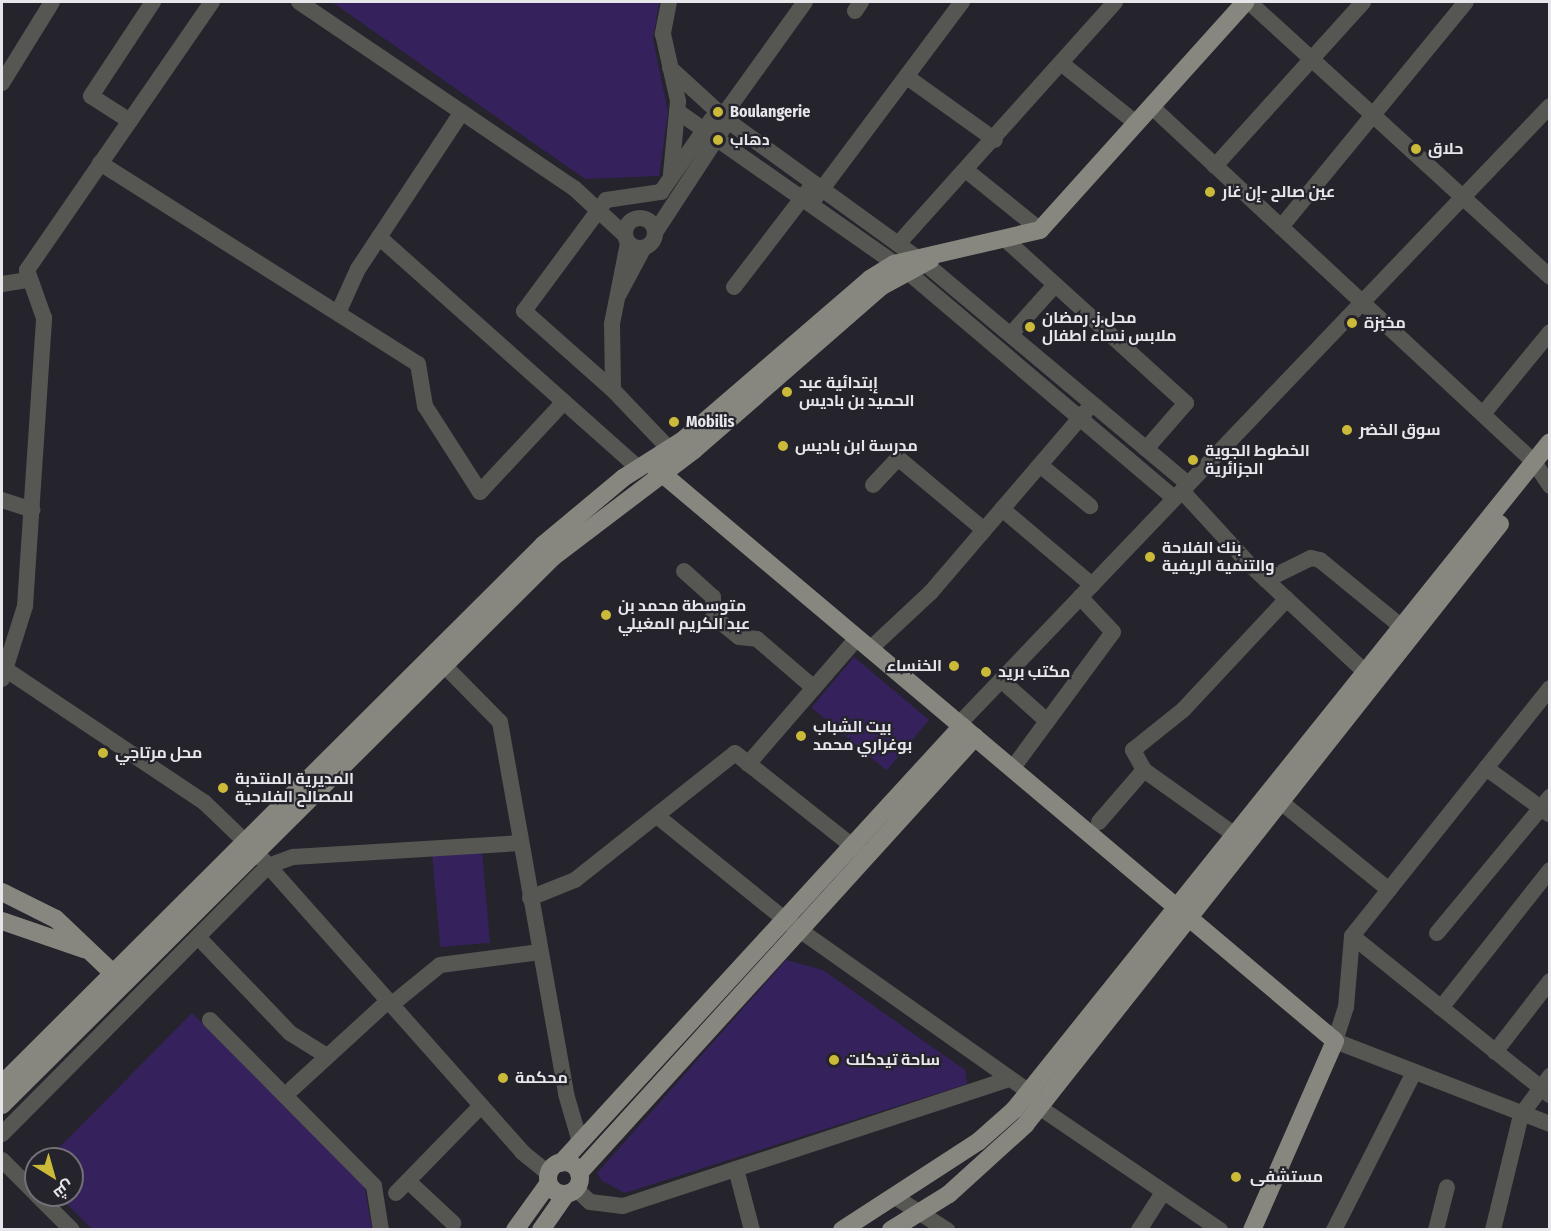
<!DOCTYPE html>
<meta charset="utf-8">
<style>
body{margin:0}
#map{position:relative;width:1551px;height:1231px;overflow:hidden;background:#25232b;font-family:"Fira Sans Condensed",Cairo,sans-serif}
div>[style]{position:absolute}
.green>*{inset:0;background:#35225c;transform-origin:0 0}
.minor>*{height:16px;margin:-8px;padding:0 8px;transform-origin:8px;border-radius:8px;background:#565652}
.minor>.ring{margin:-8px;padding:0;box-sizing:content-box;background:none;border:16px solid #565652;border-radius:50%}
.major>*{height:18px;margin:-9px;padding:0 9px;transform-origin:9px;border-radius:9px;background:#88877f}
.major>.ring{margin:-9px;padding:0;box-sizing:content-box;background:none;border:18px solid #88877f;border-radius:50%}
.dots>*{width:16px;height:16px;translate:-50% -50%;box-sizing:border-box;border:3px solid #25232b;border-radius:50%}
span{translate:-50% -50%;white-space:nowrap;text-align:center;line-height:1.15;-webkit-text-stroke:4.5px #25232b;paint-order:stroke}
.poi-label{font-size:16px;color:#e7e6eb;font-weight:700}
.left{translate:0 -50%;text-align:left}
.right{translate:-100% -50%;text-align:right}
.frame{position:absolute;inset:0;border:3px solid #e7e6eb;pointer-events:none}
.north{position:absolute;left:24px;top:1147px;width:60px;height:60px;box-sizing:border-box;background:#25232b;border:2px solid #737178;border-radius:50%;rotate:143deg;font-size:16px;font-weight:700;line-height:24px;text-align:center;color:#e7e6eb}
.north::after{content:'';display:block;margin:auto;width:21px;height:27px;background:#cbba39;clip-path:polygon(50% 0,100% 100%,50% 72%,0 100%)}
</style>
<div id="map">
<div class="green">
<div style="clip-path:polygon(332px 2px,659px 2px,653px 39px,668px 112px,659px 176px,585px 179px)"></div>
<div style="left:854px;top:657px;width:98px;height:66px;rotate:40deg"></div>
<div style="left:482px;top:851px;width:92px;height:50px;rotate:85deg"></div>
<div style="clip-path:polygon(786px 960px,823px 970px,965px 1070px,967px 1084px,625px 1193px,602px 1181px,597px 1173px)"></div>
<div style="clip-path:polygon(192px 1013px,364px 1184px,372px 1229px,92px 1229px,58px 1195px,72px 1195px,72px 1159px,48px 1159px)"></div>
</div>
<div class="minor">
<div style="left:299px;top:2px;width:332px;rotate:34.1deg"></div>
<div style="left:574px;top:188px;width:69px;rotate:42.7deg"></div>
<div style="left:669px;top:2px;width:33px;rotate:101deg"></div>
<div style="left:663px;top:34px;width:69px;rotate:77.4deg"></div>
<div style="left:678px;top:101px;width:73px;rotate:95.5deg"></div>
<div style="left:1249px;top:2px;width:408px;rotate:42.4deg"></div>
<div style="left:855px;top:11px;width:11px;rotate:-56deg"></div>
<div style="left:1061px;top:63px;width:96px;rotate:38.7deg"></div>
<div style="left:670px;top:68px;width:79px;rotate:42.4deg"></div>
<div style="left:728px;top:121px;width:246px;rotate:35.9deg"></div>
<div style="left:927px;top:265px;width:341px;rotate:40deg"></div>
<div style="left:907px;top:77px;width:108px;rotate:35.6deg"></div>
<div style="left:2px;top:83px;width:95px;rotate:-58.3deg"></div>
<div style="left:1151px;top:106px;width:523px;rotate:42.91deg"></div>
<div style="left:1534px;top:462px;width:29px;rotate:56deg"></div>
<div style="left:677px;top:111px;width:284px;rotate:35deg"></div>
<div style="left:910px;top:274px;width:346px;rotate:40.3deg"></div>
<div style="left:130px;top:121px;width:46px;rotate:-147.3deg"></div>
<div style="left:91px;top:96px;width:113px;rotate:-56.6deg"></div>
<div style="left:100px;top:163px;width:376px;rotate:32.3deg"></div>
<div style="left:418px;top:364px;width:43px;rotate:80.5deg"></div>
<div style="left:425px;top:406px;width:102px;rotate:57.4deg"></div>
<div style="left:480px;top:492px;width:123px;rotate:-47deg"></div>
<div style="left:1215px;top:166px;width:221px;rotate:-47.9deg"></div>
<div style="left:967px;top:171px;width:94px;rotate:38.9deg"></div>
<div style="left:816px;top:197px;width:244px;rotate:-53.2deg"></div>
<div class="ring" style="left:625px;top:218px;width:14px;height:14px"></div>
<div style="left:1281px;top:227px;width:291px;rotate:-50.6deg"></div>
<div style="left:656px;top:231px;width:131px;rotate:-56.8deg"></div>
<div style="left:728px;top:121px;width:12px;rotate:-90deg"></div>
<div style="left:728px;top:109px;width:132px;rotate:-54.3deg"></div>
<div style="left:379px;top:237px;width:348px;rotate:41.7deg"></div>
<div style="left:1006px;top:240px;width:243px;rotate:42.2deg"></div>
<div style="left:1186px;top:403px;width:61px;rotate:131deg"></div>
<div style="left:628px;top:243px;width:83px;rotate:101.2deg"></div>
<div style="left:612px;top:324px;width:66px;rotate:89.1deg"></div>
<div style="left:613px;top:390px;width:93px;rotate:46.3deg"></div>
<div style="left:898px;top:244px;width:325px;rotate:-48.1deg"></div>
<div style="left:2px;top:284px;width:25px;rotate:-9deg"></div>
<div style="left:734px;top:287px;width:125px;rotate:-52.5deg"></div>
<div style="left:619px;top:294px;width:51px;rotate:-61.9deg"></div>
<div style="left:338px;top:313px;width:48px;rotate:-65.6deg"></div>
<div style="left:358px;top:269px;width:188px;rotate:-56.5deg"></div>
<div style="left:1011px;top:334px;width:66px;rotate:-48.1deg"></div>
<div style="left:613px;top:390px;width:119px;rotate:-138.4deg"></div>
<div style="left:524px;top:311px;width:138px;rotate:-53.5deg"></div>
<div style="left:606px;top:200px;width:56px;rotate:-8.3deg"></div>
<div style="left:661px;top:192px;width:88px;rotate:-55.2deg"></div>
<div style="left:1483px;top:414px;width:106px;rotate:-50.7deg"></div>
<div style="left:1040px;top:465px;width:65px;rotate:39.4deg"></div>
<div style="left:873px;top:485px;width:37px;rotate:-47deg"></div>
<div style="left:898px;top:458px;width:112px;rotate:39.9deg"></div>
<div style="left:1182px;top:491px;width:100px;rotate:47.4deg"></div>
<div style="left:1250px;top:565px;width:157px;rotate:42.9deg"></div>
<div style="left:2px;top:500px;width:32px;rotate:18deg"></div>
<div style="left:1002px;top:509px;width:118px;rotate:40.2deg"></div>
<div style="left:684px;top:571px;width:39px;rotate:42deg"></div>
<div style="left:713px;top:597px;width:19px;rotate:90deg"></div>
<div style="left:713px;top:616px;width:33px;rotate:39deg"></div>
<div style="left:739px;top:637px;width:18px;rotate:6deg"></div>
<div style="left:757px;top:639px;width:75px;rotate:40.7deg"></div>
<div style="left:1266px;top:580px;width:50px;rotate:-26.1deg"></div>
<div style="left:1311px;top:558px;width:9px;rotate:13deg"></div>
<div style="left:1320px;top:560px;width:106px;rotate:39.3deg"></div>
<div style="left:870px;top:649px;width:83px;rotate:-43.1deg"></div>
<div style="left:931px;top:592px;width:238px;rotate:-49.4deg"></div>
<div style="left:436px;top:657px;width:91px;rotate:45.4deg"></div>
<div style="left:500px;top:722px;width:378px;rotate:79.9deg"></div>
<div style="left:566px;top:1094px;width:50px;rotate:73.7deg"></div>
<div style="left:2px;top:667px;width:243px;rotate:33.8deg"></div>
<div style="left:204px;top:802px;width:74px;rotate:43.9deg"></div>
<div style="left:257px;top:853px;width:400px;rotate:48.4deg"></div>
<div style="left:522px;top:1152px;width:33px;rotate:39deg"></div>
<div style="left:2px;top:679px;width:77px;rotate:-72.5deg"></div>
<div style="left:25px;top:606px;width:289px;rotate:-86.2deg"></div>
<div style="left:44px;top:318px;width:51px;rotate:-109.5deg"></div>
<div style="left:27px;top:270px;width:326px;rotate:-55.4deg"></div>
<div style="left:1001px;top:680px;width:62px;rotate:41.7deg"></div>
<div style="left:1550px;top:688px;width:317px;rotate:128.6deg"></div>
<div style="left:1352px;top:936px;width:71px;rotate:94.8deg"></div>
<div style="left:1346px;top:1007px;width:36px;rotate:108deg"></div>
<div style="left:1335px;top:1041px;width:230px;rotate:21.1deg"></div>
<div style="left:959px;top:724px;width:855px;rotate:-46.28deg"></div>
<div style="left:748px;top:764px;width:167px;rotate:-49.1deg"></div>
<div style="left:1486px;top:768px;width:78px;rotate:36.1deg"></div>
<div style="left:1012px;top:769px;width:170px;rotate:-53.6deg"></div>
<div style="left:1113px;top:632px;width:48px;rotate:-133.3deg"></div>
<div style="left:1271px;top:794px;width:152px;rotate:39.1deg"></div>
<div style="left:657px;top:816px;width:164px;rotate:39deg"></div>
<div style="left:784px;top:919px;width:300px;rotate:35.2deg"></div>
<div style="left:1029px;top:1092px;width:18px;rotate:56deg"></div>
<div style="left:1039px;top:1107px;width:219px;rotate:34.2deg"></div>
<div style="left:1099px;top:822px;width:69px;rotate:-49.1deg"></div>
<div style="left:1235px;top:835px;width:112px;rotate:-144.5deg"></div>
<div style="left:1144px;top:770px;width:23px;rotate:-119deg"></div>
<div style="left:1133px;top:750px;width:64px;rotate:-38.7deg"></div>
<div style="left:1183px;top:710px;width:152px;rotate:-46.9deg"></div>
<div style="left:530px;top:898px;width:48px;rotate:-21.8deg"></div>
<div style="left:575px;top:880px;width:204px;rotate:-38.4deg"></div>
<div style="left:735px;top:753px;width:161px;rotate:38.4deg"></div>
<div style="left:1437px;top:933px;width:177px;rotate:-50.3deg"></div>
<div style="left:1352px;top:936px;width:254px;rotate:38.8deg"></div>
<div style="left:198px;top:937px;width:133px;rotate:46.2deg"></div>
<div style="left:290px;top:1033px;width:44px;rotate:31.9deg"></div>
<div style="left:391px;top:1005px;width:63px;rotate:-39.2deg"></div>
<div style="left:440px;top:965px;width:101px;rotate:-7.4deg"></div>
<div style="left:1441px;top:1008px;width:176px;rotate:-51.7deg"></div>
<div style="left:210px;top:1020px;width:233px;rotate:45.3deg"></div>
<div style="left:374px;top:1186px;width:45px;rotate:81deg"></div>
<div style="left:1495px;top:1052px;width:90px;rotate:-52.2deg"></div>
<div style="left:292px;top:1089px;width:130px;rotate:-42.5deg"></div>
<div style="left:2px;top:1134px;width:378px;rotate:-45.2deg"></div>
<div style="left:268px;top:866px;width:27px;rotate:-20deg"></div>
<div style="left:293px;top:857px;width:228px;rotate:-3.5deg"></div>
<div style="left:2px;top:1160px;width:48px;rotate:45deg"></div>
<div style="left:736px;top:1169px;width:63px;rotate:75.3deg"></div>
<div style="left:408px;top:1181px;width:62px;rotate:43deg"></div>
<div style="left:576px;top:1189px;width:19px;rotate:43deg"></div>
<div style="left:590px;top:1202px;width:33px;rotate:7deg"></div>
<div style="left:623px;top:1206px;width:407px;rotate:-18.2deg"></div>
<div style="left:396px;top:1193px;width:122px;rotate:-45.7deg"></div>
<div style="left:37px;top:1195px;width:49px;rotate:45deg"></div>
<div style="left:895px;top:1197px;width:62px;rotate:32.4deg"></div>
<div style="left:1139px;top:1230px;width:43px;rotate:-57.4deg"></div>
<div style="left:1334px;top:1230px;width:177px;rotate:-63.1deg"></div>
<div style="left:1436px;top:1230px;width:44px;rotate:-75.7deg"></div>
<div style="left:1493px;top:1230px;width:118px;rotate:-76.3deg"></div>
<div style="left:1521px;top:1115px;width:49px;rotate:-53.4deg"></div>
</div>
<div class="major">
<div style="left:652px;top:465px;width:893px;rotate:40.14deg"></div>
<div style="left:1335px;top:1041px;width:206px;rotate:113.7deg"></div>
<div style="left:2px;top:892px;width:60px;rotate:26.6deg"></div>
<div style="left:56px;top:919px;width:90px;rotate:43.6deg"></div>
<div style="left:2px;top:921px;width:87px;rotate:18.9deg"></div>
<div style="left:2px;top:1084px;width:764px;rotate:-44.89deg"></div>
<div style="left:543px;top:545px;width:104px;rotate:-39.9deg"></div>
<div style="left:623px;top:478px;width:71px;rotate:-32.3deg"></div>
<div style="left:683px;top:440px;width:247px;rotate:-40.7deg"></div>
<div style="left:870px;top:279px;width:28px;rotate:-32deg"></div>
<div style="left:894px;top:264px;width:150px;rotate:-13.1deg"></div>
<div style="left:1040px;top:230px;width:307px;rotate:-48deg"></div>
<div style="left:2px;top:1105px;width:777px;rotate:-44.84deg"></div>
<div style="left:553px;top:557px;width:177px;rotate:-37.2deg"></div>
<div style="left:694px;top:450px;width:249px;rotate:-41.1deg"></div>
<div style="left:882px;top:286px;width:55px;rotate:-28.4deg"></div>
<div class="ring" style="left:548px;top:1162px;width:14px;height:14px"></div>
<div style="left:561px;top:1163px;width:593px;rotate:-47.46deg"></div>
<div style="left:579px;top:1173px;width:589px;rotate:-47.75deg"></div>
<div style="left:515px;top:1230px;width:57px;rotate:-54.3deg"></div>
<div style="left:541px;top:1230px;width:44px;rotate:-55.2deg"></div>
<div style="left:842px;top:1230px;width:163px;rotate:-33deg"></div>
<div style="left:979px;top:1141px;width:47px;rotate:-41.5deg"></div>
<div style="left:1014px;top:1110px;width:856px;rotate:-51.26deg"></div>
<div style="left:891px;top:1230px;width:68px;rotate:-31.8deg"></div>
<div style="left:949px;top:1194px;width:103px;rotate:-42.2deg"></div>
<div style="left:1025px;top:1125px;width:766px;rotate:-51.68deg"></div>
</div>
<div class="dots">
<div style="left:718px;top:112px;background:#cbba39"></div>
<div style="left:718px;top:140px;background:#cbba39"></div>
<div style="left:1416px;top:149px;background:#cbba39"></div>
<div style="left:1210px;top:192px;background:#cbba39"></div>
<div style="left:1352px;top:323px;background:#cbba39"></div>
<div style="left:1030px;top:327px;background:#cbba39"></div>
<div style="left:787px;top:392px;background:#cbba39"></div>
<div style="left:674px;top:422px;background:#cbba39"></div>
<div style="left:1347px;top:430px;background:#cbba39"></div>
<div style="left:783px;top:446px;background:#cbba39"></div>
<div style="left:1193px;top:460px;background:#cbba39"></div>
<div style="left:1150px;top:557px;background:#cbba39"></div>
<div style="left:606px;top:615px;background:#cbba39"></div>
<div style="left:954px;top:666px;background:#cbba39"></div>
<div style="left:986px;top:672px;background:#cbba39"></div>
<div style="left:801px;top:736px;background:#cbba39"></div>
<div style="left:103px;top:753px;background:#cbba39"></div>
<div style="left:223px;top:788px;background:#cbba39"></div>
<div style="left:834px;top:1060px;background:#cbba39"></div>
<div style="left:503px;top:1078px;background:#cbba39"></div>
<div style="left:1236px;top:1177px;background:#cbba39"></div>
</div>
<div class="poi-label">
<span class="left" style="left:730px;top:112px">Boulangerie</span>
<span class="left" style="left:730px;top:140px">دهاب</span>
<span class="left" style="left:1428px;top:149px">حلاق</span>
<span class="left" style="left:1222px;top:192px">عين صالح -إن غار</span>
<span class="left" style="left:1042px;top:327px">محل.ز. رمضان<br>ملابس نساء اطفال</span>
<span class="left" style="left:1364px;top:323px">مخبزة</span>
<span class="left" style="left:799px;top:392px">إبتدائية عبد<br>الحميد بن باديس</span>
<span class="left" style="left:686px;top:422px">Mobilis</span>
<span class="left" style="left:1359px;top:430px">سوق الخضر</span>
<span class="left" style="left:795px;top:446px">مدرسة ابن باديس</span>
<span class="left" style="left:1205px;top:460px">الخطوط الجوية<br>الجزائرية</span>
<span class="left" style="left:1162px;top:557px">بنك الفلاحة<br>والتنمية الريفية</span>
<span class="left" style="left:618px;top:615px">متوسطة محمد بن<br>عبد الكريم المغيلي</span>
<span class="right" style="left:942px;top:666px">الخنساء</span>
<span class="left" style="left:998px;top:672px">مكتب بريد</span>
<span class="left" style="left:813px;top:736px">بيت الشباب<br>بوغراري محمد</span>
<span class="left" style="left:115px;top:753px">محل مرتاجي</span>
<span class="left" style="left:235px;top:788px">المديرية المنتدبة<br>للمصالح الفلاحية</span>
<span class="left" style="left:846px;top:1060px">ساحة تيدكلت</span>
<span class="left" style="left:515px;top:1078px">محكمة</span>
<span class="left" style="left:1250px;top:1177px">مستشفى</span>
</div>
<div class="frame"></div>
<div class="north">ش</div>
</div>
